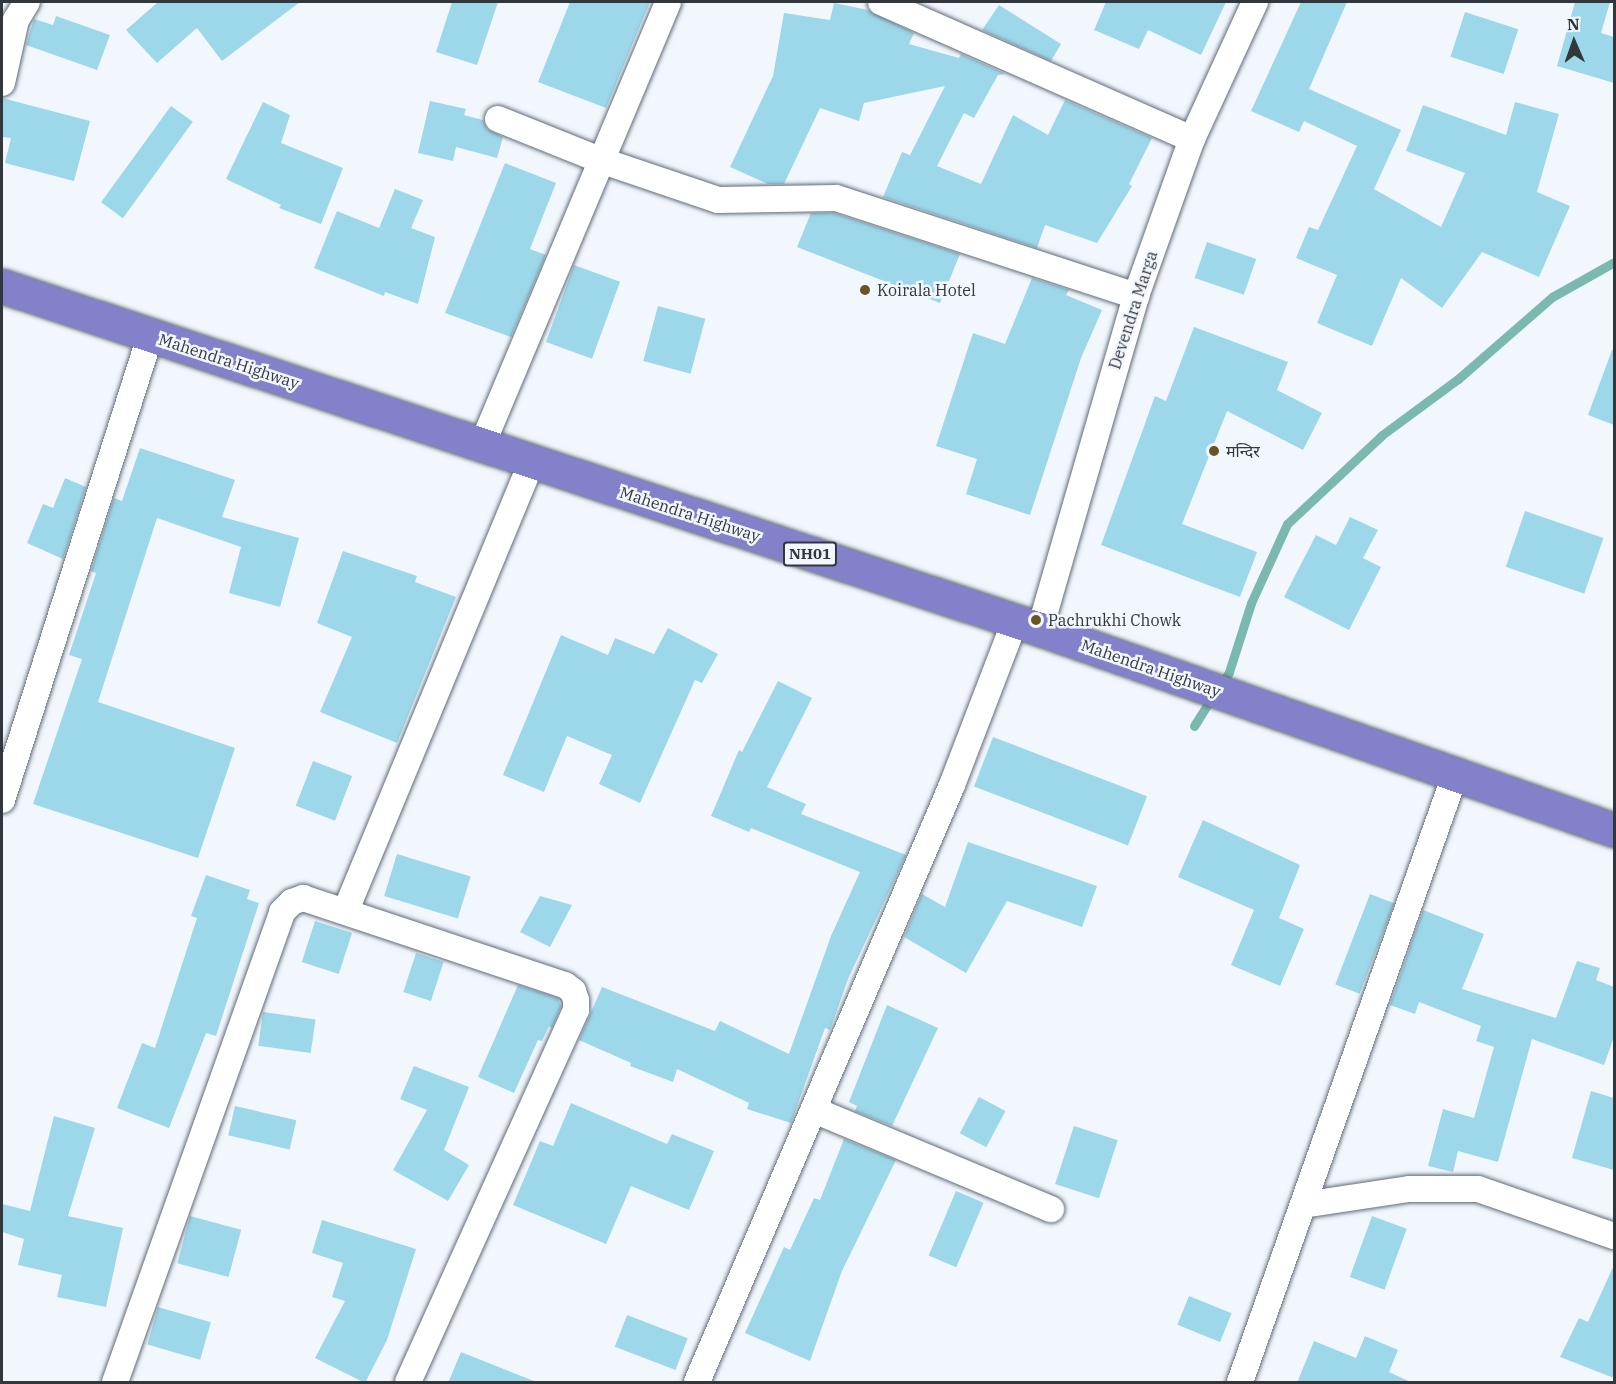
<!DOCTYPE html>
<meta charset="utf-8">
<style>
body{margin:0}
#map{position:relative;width:1616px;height:1384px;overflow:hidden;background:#f2f7fd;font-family:"IBM Plex Serif","Noto Sans Devanagari",serif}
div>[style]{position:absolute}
.stream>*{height:9px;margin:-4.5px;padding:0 4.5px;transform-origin:4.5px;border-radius:4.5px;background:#7ab8b0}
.building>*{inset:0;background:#9dd8ea;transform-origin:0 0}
.roads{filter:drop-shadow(0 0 2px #606c78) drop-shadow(0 0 2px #606c78)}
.street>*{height:26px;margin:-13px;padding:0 13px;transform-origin:13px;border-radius:13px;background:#fff}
.highway>*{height:33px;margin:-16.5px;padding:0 16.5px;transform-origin:16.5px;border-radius:16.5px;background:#8281ca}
.dots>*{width:16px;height:16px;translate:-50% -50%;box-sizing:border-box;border:3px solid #f2f7fd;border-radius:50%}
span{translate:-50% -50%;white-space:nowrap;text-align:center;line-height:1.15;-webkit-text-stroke:5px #f2f7fd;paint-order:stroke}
.shield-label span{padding:2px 4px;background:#f2f7fd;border:2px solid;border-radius:4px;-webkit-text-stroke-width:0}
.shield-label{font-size:15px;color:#32373c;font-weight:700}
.poi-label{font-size:16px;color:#32373c}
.left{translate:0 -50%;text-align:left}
.street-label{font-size:16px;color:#32373c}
.frame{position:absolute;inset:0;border:3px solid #32373c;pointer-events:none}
.north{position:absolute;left:1544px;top:12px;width:60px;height:60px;-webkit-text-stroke:4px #f2f7fd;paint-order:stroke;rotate:358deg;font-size:16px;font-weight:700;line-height:24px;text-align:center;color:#32373c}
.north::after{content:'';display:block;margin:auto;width:21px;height:27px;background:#32373c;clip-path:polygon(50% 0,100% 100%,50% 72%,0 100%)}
</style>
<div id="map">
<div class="stream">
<div style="left:1221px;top:685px;width:15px;rotate:-58deg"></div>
<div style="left:1229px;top:672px;width:72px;rotate:-72.3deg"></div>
<div style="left:1251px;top:603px;width:87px;rotate:-65.5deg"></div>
<div style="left:1287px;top:524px;width:130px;rotate:-43.1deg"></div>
<div style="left:1382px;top:435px;width:94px;rotate:-36.4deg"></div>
<div style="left:1458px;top:379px;width:125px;rotate:-41.1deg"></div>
<div style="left:1552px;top:297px;width:71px;rotate:-29.4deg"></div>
<div style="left:1194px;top:726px;width:32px;rotate:-58deg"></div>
</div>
<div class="building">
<div style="clip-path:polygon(158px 2px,300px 2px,222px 61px,197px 28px,157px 63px,126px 30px)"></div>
<div style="clip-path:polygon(452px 2px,498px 2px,477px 65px,436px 52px)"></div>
<div style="clip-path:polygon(570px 2px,650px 2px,606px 108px,538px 82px)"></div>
<div style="clip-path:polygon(1106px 2px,1226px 2px,1201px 55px,1148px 30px,1139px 49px,1094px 30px)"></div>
<div style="clip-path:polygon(1301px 2px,1347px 2px,1309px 89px,1401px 130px,1374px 189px,1441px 227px,1465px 173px,1406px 151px,1423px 105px,1506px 135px,1515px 102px,1559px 114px,1537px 192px,1570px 206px,1539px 277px,1482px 252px,1442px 308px,1401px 278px,1372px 346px,1317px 323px,1337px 275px,1296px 258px,1309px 227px,1318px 230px,1357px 146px,1304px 121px,1299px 132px,1251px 111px)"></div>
<div style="clip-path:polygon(1575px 2px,1610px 2px,1601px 33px,1614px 37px,1614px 83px,1557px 66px)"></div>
<div style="clip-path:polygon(834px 3px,868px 10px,914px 33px,909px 44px,959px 58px,961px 54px,1006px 74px,998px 75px,974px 118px,964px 113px,937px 166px,981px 184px,1013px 115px,1048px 135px,1065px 100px,1152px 138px,1129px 184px,1132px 186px,1097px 243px,1045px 225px,1037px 248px,883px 197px,902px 152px,910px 155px,945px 86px,864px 103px,859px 121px,820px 108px,784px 184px,768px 184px,730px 167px,773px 76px,784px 13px,830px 20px)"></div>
<div style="clip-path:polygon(999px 5px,1061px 44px,1051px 61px,982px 30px)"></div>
<div style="left:1465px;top:12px;width:56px;height:47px;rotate:18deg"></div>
<div style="clip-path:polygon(56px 16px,110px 35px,97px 70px,26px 45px,34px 19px,53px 25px)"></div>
<div style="clip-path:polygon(2px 98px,90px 121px,74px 181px,5px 163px,11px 138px,2px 137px)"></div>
<div style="clip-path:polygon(430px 101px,466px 109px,464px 115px,483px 120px,487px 129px,503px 137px,497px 158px,456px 147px,453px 161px,418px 153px)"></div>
<div style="clip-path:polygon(263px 102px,290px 115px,281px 143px,343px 168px,321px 224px,279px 208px,281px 205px,226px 179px)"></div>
<div style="left:171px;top:106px;width:27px;height:119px;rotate:36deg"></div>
<div style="clip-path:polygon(505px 163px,556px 183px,530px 249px,546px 255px,511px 337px,445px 313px)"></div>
<div style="clip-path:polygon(395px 189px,423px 200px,411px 228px,435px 237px,418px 304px,385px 292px,384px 296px,314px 268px,337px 211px,379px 228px)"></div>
<div style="clip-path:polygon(811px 213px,834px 213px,960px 254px,940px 303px,797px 247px)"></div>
<div style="left:1207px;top:242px;width:52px;height:38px;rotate:19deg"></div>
<div style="left:574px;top:265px;width:49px;height:82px;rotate:20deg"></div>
<div style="clip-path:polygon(1032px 278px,1069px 290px,1066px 295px,1102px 310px,1081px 358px,1030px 515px,966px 494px,977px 459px,936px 446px,973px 333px,1005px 344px)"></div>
<div style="left:658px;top:306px;width:49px;height:57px;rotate:15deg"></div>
<div style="clip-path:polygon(1194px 327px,1288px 362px,1277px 390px,1322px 413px,1303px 450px,1227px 411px,1182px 524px,1257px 552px,1240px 597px,1101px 545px,1155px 396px,1166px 401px)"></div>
<div style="clip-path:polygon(1612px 350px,1614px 350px,1614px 425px,1588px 415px)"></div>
<div style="clip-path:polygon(140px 448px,235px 480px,222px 517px,299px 538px,280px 607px,229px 593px,241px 547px,157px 518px,98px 702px,235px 748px,198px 858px,33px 804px,82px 659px,69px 655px,96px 573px,91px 571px,114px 498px,122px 501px)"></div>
<div style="clip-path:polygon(65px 478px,86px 487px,63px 559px,27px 543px,43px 504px,53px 508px)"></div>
<div style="left:1525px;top:511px;width:83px;height:59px;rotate:19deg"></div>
<div style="clip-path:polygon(1350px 517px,1378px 530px,1363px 558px,1381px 567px,1349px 630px,1284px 597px,1316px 535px,1336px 545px)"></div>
<div style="clip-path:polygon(343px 551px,417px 576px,415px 582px,456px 597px,397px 743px,320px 712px,352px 637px,317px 623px)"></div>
<div style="clip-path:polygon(668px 628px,718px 654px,702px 683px,695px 680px,640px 803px,599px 784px,612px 755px,567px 736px,544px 792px,503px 775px,561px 635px,608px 655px,615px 638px,654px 654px)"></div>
<div style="clip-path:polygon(778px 681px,812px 698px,767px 787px,806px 804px,801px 814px,906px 855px,848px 979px,830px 1030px,825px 1028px,791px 1123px,747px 1109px,749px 1103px,677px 1069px,673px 1082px,630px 1066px,631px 1063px,579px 1040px,602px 987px,715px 1031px,720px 1021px,789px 1054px,831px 936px,860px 872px,751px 828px,749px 832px,711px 816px,739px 750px,742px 752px)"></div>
<div style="left:993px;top:737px;width:165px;height:53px;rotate:21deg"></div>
<div style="left:313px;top:761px;width:42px;height:48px;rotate:21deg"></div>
<div style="clip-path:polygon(1203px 820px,1300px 865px,1279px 918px,1304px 929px,1280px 986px,1231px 965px,1254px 910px,1178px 877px)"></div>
<div style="clip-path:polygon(968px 842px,1097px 886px,1082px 927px,1007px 901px,966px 973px,904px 937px,922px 894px,945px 907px)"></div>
<div style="left:397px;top:854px;width:77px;height:44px;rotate:17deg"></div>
<div style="clip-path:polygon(206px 875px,250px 890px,247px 899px,259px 903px,216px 1036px,206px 1033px,169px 1128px,117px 1108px,142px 1043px,155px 1048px,197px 918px,191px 916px)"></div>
<div style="left:1370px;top:894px;width:26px;height:97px;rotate:21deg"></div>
<div style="clip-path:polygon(540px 896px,572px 905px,550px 947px,520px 932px)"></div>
<div style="clip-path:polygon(1423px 910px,1484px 934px,1462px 989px,1556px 1018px,1577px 961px,1600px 968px,1596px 980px,1614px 987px,1614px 1037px,1604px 1065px,1532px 1039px,1498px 1162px,1458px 1151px,1453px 1172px,1428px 1166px,1443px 1109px,1474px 1118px,1494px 1047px,1476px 1041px,1481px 1026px,1419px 1002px,1415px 1014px,1390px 1005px)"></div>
<div style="left:315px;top:921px;width:39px;height:43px;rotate:18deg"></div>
<div style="left:416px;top:953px;width:29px;height:41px;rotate:18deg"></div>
<div style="clip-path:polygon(518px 985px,558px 998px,561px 1007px,552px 1028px,549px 1026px,542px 1041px,538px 1040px,514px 1093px,478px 1077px)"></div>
<div style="clip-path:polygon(887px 1005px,938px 1028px,892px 1126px,855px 1111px,857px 1106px,849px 1102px)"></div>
<div style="left:263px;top:1012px;width:53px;height:34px;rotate:8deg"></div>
<div style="clip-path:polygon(414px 1066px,469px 1087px,444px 1150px,469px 1165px,448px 1201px,393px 1170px,427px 1110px,400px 1099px)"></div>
<div style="clip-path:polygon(1591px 1091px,1614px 1098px,1614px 1170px,1572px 1158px)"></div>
<div style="left:979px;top:1097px;width:30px;height:41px;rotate:28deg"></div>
<div style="clip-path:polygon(571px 1103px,667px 1144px,672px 1134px,714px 1151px,689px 1210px,631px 1186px,606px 1244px,513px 1205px,540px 1141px,553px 1146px)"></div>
<div style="left:235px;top:1106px;width:63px;height:30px;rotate:13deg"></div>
<div style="clip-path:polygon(54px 1116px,95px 1128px,68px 1216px,123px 1228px,106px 1307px,57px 1297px,62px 1275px,18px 1265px,24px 1239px,2px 1232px,2px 1204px,30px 1211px)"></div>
<div style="left:1074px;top:1126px;width:46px;height:61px;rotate:18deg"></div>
<div style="clip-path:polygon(844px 1139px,896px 1160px,842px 1271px,810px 1361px,745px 1333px,784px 1247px,790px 1250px,814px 1198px,820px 1200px)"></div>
<div style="left:956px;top:1191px;width:30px;height:70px;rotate:23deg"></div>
<div style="left:190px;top:1216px;width:53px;height:49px;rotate:15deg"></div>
<div style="left:1372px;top:1216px;width:37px;height:65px;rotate:20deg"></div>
<div style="clip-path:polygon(322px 1220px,416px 1249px,387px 1340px,365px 1383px,315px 1358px,345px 1301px,332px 1297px,343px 1263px,312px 1253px)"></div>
<div style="clip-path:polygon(1614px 1265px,1614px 1378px,1560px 1357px,1579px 1318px,1588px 1322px)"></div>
<div style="left:1189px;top:1296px;width:46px;height:31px;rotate:22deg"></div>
<div style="left:158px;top:1307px;width:55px;height:39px;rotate:16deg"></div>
<div style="left:627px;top:1315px;width:65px;height:34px;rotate:21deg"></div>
<div style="clip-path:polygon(1365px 1336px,1398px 1350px,1389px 1372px,1413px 1383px,1297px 1383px,1314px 1341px,1356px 1358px)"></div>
<div style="clip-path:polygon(461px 1352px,534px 1381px,533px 1383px,448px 1383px)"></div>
</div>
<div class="roads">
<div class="street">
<div style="left:881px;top:2px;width:340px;rotate:23.8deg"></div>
<div style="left:2px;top:83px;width:65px;rotate:-77.5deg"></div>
<div style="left:16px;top:20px;width:21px;rotate:-59deg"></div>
<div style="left:498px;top:119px;width:110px;rotate:21.9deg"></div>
<div style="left:600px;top:160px;width:125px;rotate:18.7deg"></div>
<div style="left:718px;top:200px;width:118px;rotate:-1deg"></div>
<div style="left:836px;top:198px;width:316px;rotate:18.1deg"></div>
<div style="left:482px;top:445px;width:480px;rotate:-67.2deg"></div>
<div style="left:1040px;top:629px;width:347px;rotate:-73.9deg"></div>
<div style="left:1136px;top:296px;width:167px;rotate:-70.4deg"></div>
<div style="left:1192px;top:139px;width:151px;rotate:-65.3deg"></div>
<div style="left:2px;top:800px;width:488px;rotate:-72.3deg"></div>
<div style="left:346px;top:910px;width:485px;rotate:-67.5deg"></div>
<div style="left:814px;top:1110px;width:257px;rotate:22.7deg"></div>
<div style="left:1303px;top:1205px;width:107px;rotate:-8.6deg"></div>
<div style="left:1409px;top:1189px;width:69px"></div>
<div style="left:1478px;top:1189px;width:144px;rotate:19.1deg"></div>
<div style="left:115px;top:1382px;width:499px;rotate:-70.4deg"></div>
<div style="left:282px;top:912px;width:14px;rotate:-45deg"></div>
<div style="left:292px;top:902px;width:12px;rotate:-20deg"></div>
<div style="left:303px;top:898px;width:276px;rotate:18.4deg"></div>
<div style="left:565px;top:985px;width:10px;rotate:37deg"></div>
<div style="left:573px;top:991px;width:9px;rotate:72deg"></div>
<div style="left:576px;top:1000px;width:10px;rotate:90deg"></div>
<div style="left:576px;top:1010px;width:408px;rotate:114.3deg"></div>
<div style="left:697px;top:1382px;width:649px;rotate:-66.87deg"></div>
<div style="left:952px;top:785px;width:176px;rotate:-69deg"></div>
<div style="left:1240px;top:1382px;width:644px;rotate:-70.5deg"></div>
</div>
<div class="highway">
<div style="left:2px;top:286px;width:1093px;rotate:18.29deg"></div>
<div style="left:1040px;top:629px;width:608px;rotate:19.3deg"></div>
</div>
</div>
<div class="dots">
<div style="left:865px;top:290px;background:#695423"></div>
<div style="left:1214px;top:451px;background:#695423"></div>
<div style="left:1036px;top:620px;background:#695423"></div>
</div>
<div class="shield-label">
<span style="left:810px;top:554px">NH01</span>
</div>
<div class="poi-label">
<span class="left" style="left:877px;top:290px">Koirala Hotel</span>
<span class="left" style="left:1226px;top:451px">मन्दिर</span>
<span class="left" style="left:1048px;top:620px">Pachrukhi Chowk</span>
</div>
<div class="street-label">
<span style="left:1133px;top:310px;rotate:-72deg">Devendra Marga</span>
<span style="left:229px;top:361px;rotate:18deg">Mahendra Highway</span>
<span style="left:690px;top:514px;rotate:18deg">Mahendra Highway</span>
<span style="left:1151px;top:668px;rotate:19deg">Mahendra Highway</span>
</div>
<div class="frame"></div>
<div class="north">N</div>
</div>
